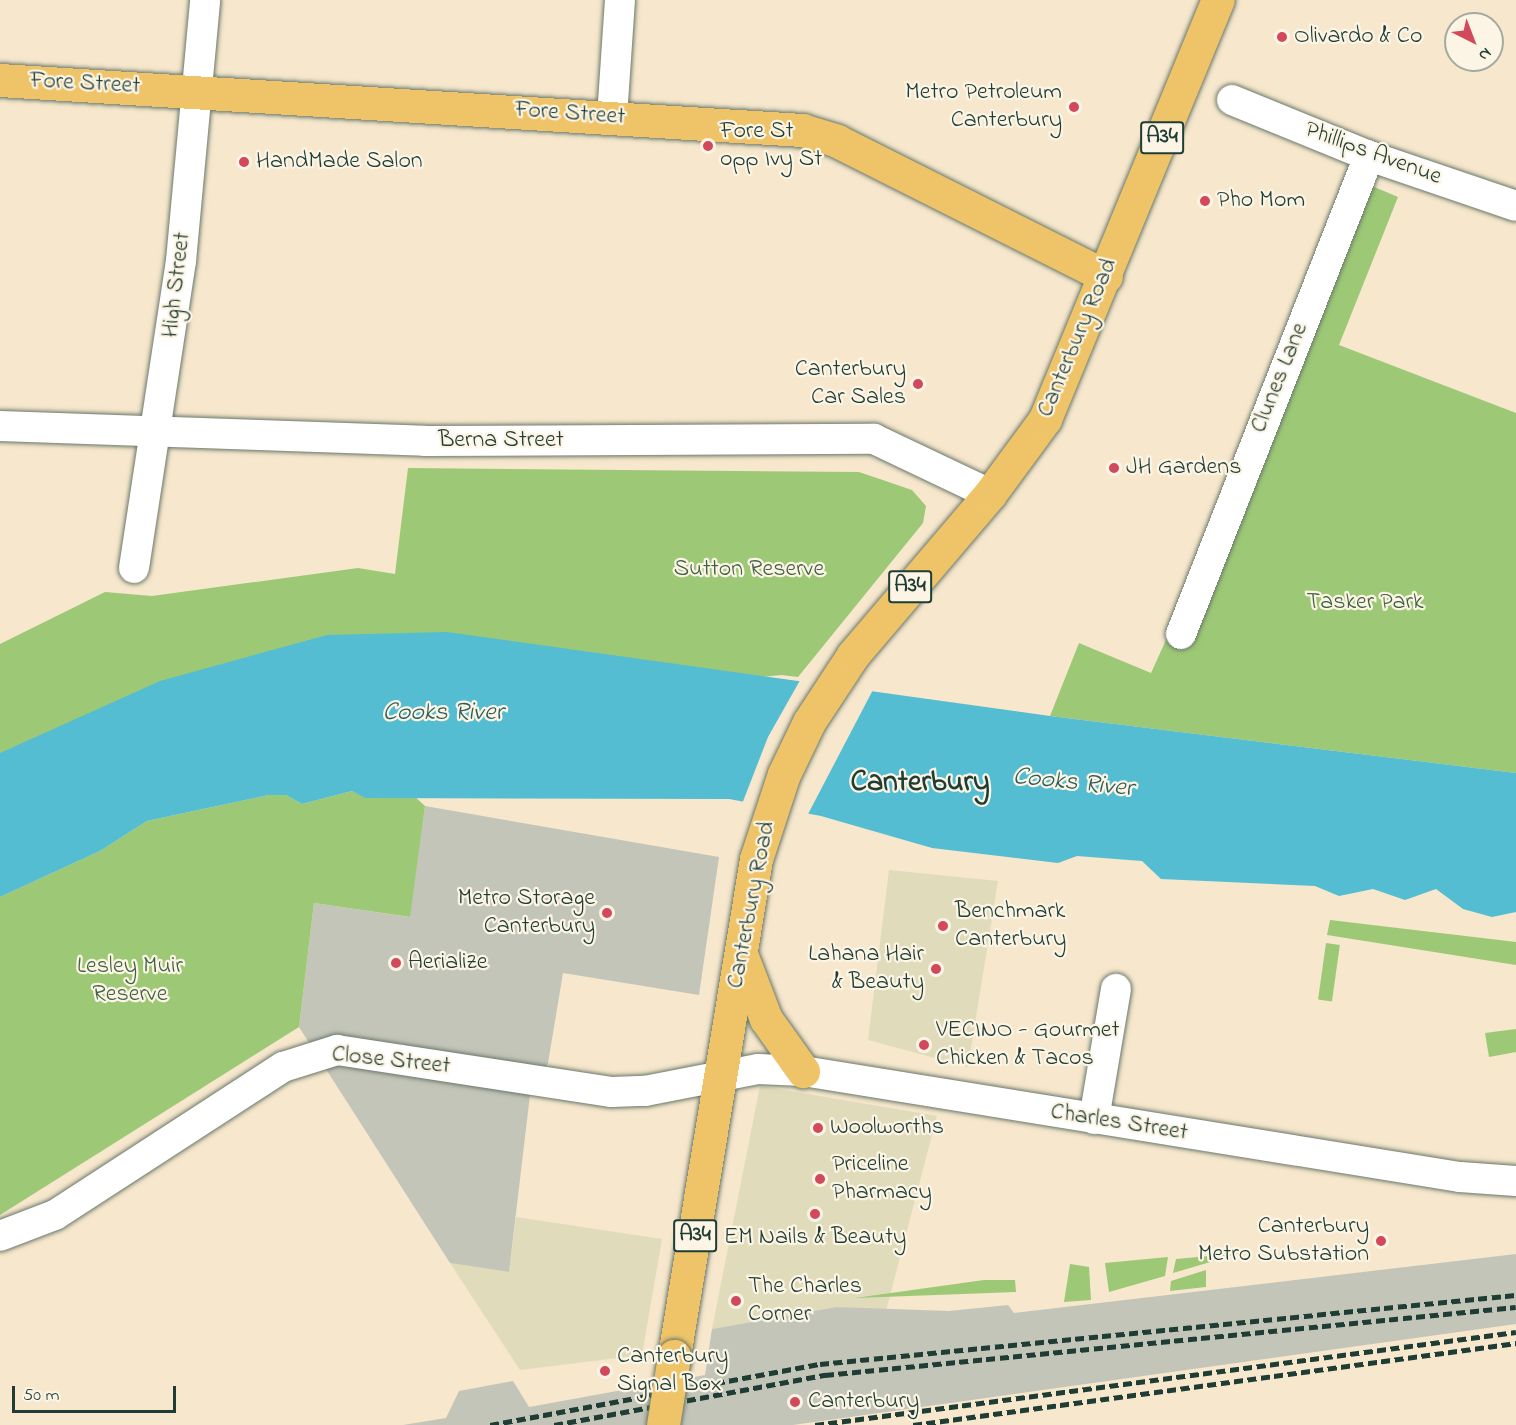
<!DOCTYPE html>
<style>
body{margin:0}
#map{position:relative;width:1516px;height:1425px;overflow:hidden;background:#f6e7cd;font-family:"Indie Flower",sans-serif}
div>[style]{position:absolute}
.built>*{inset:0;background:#e0dcbb}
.industrial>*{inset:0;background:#c4c5b9}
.green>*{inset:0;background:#9dc976;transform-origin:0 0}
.water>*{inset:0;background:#54bdd1}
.pier>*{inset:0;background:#f6e7cd}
.roads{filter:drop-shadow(0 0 2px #6a786a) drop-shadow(0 0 2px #6a786a)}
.minor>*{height:30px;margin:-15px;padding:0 15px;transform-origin:15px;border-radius:15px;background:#fff}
.major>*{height:33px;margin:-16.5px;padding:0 16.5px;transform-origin:16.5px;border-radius:16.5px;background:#efc469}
.highway>*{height:33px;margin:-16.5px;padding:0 16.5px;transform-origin:16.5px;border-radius:16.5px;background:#efc469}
.rail>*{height:4.5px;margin-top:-2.25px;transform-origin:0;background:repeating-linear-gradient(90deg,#1f3d34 0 9px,transparent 0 13.5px)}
.bridges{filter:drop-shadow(0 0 2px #6a786a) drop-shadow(0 0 2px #6a786a)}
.highway-bridge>*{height:33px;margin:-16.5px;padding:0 16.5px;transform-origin:16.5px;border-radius:16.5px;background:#efc469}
.dots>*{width:16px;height:16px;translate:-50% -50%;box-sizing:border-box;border:3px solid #fcf5e5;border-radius:50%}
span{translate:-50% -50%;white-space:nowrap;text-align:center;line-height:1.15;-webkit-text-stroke:4.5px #fcf5e5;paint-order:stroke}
.shield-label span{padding:2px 4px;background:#fcf5e5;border:2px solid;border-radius:4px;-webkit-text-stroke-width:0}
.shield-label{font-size:22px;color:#1f3d34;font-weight:700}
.poi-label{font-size:24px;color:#1f3d34}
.left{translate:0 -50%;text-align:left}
.right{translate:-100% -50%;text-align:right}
.street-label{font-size:24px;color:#1f3d34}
.park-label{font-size:24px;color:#3e6044}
.water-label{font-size:26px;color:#2c5d5b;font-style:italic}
.district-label{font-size:30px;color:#1f3d34;font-weight:700}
.north{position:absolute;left:1444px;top:12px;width:60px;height:60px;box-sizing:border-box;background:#fcf5e5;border:2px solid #a4ab9e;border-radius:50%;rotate:138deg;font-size:16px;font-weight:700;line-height:24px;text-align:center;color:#1f3d34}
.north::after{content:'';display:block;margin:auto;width:21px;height:27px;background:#d1495b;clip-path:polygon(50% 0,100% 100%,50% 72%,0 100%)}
.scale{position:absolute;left:12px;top:1386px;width:164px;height:27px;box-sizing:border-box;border:3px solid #1f3d34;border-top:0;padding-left:8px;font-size:18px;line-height:21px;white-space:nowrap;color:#1f3d34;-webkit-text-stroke:4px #fcf5e5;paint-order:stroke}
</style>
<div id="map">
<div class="built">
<div style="clip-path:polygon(889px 870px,998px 881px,968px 1067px,868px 1040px)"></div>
<div style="clip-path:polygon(760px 1086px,937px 1116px,886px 1311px,836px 1307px,712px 1329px)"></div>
<div style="clip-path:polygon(516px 1217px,662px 1239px,642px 1355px,520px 1370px,450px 1263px,509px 1272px)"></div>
</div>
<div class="industrial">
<div style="clip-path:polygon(425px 806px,719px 857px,699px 995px,563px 973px,548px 1063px,530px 1095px,509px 1272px,450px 1263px,299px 1027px,314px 903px,409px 917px)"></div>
<div style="clip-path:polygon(1516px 1254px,1516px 1324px,793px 1425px,403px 1425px,446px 1418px,459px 1391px,513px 1381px,529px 1407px,705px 1375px,712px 1329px,836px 1307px,949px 1311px,1008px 1305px,1014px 1313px)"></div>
</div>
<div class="green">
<div style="clip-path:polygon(1372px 186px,1398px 197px,1339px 345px,1516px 413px,1516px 773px,1050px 716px,1079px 643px,1151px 673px)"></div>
<div style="clip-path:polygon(408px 468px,859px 472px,912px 490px,926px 506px,923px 523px,798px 677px,781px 675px,0 753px,0 644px,105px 592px,152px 596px,358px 568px,395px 574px)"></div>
<div style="clip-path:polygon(352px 791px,366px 798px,414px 796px,425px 806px,410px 917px,314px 903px,299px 1027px,0 1215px,0 897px,100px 851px,147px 821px,269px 795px,286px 795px,302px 804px)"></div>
<div style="clip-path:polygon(1330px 920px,1516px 942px,1516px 965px,1327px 935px)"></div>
<div style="left:1326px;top:943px;width:14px;height:57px;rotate:8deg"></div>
<div style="clip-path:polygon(1516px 1029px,1516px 1052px,1489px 1057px,1485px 1033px)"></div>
<div style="clip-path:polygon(1241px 1253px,1173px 1273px,1176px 1259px)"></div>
<div style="clip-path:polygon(1168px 1257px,1165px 1276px,1109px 1292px,1105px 1263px)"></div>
<div style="clip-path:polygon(1070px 1264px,1089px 1267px,1091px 1300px,1064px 1302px)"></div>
<div style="clip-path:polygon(1206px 1270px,1206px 1287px,1170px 1291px,1171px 1281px)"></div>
<div style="clip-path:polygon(984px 1280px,1015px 1280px,1016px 1292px,855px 1298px)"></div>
</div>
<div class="water">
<div style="clip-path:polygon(447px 632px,1050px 716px,1516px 773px,1516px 912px,1492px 917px,1463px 909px,1436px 889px,1405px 900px,1373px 889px,1339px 896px,1315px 886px,1161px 879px,1142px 861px,1077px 856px,1058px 863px,932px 848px,821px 816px,729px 799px,365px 798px,352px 791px,302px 804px,286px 795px,269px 795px,147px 821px,100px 851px,0 897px,0 753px,160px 681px,327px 635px)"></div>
</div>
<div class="pier">
<div style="clip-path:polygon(803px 675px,875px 686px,807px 816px,742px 804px,768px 737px)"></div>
</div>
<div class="roads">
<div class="minor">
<div style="left:1232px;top:100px;width:148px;rotate:22.2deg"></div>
<div style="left:1369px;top:156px;width:155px;rotate:18.8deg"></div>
<div style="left:612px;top:117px;width:117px;rotate:-86.1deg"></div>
<div style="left:0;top:426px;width:425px;rotate:2deg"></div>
<div style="left:425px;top:441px;width:449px;rotate:-0.3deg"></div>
<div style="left:874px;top:439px;width:128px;rotate:25.4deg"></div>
<div style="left:134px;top:568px;width:311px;rotate:-81.3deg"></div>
<div style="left:181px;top:261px;width:262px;rotate:-84.7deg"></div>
<div style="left:1181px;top:634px;width:514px;rotate:-68.53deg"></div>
<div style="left:1094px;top:1119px;width:132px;rotate:-80.4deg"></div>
<div style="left:0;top:1236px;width:59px;rotate:-20.9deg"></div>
<div style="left:55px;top:1215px;width:272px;rotate:-33deg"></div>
<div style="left:283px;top:1067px;width:57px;rotate:-17.5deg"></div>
<div style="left:337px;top:1050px;width:278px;rotate:8.7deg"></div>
<div style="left:612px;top:1092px;width:33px;rotate:-2deg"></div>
<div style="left:645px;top:1091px;width:115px;rotate:-11deg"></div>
<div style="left:758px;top:1069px;width:45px;rotate:2.5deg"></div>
<div style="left:803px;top:1071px;width:665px;rotate:9.17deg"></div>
<div style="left:1460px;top:1177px;width:56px;rotate:4.1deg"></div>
</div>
<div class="major">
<div style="left:0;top:80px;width:804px;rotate:3.57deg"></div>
<div style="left:802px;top:130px;width:37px;rotate:17deg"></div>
<div style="left:837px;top:141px;width:301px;rotate:26.7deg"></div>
</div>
<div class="highway">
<div style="left:741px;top:954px;width:70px;rotate:69deg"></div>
<div style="left:766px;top:1019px;width:64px;rotate:54.6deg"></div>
<div style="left:674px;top:1356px;width:504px;rotate:-80.63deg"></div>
<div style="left:756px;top:859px;width:89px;rotate:-71.8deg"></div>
<div style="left:784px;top:774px;width:58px;rotate:-64.3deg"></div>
<div style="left:809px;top:722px;width:80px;rotate:-56.7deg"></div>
<div style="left:853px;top:655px;width:211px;rotate:-49.6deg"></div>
<div style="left:990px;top:494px;width:93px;rotate:-53.7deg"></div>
<div style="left:1045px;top:419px;width:453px;rotate:-67.6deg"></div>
</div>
</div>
<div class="rail">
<div style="left:490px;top:1425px;width:336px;rotate:-10.5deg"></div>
<div style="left:820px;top:1364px;width:699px;rotate:-5.66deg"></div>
<div style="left:554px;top:1425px;width:276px;rotate:-10.5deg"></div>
<div style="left:825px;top:1375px;width:694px;rotate:-5.62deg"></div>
<div style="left:815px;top:1425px;width:707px;rotate:-7.56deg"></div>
<div style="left:913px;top:1425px;width:609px;rotate:-7.74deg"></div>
</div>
<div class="bridges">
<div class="highway-bridge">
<div style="left:663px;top:1425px;width:70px;rotate:-80.9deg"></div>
</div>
</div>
<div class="dots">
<div style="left:1282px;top:37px;background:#d1495b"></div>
<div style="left:1074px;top:107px;background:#d1495b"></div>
<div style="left:708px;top:146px;background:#d1495b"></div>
<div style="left:244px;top:162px;background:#d1495b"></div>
<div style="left:1205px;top:201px;background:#d1495b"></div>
<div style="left:918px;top:384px;background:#d1495b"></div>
<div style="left:1114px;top:468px;background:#d1495b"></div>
<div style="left:607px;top:913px;background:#d1495b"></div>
<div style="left:943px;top:926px;background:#d1495b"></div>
<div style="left:396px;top:963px;background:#d1495b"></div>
<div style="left:936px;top:969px;background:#d1495b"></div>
<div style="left:924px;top:1045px;background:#d1495b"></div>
<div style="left:818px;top:1128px;background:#d1495b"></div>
<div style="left:820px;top:1179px;background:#d1495b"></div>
<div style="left:815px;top:1214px;background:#d1495b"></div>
<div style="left:1381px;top:1241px;background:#d1495b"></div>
<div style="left:736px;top:1301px;background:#d1495b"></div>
<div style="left:605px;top:1371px;background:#d1495b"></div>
<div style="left:795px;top:1402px;background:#d1495b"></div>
</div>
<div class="shield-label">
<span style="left:1162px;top:138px">A34</span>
<span style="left:910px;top:587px">A34</span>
<span style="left:695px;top:1236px">A34</span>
</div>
<div class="poi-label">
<span class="left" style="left:1294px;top:37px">Olivardo &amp; Co</span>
<span class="right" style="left:1062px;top:107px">Metro Petroleum<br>Canterbury</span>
<span class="left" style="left:720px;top:146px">Fore St<br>opp Ivy St</span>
<span class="left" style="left:256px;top:162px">HandMade Salon</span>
<span class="left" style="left:1217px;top:201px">Pho Mom</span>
<span class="right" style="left:906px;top:384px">Canterbury<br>Car Sales</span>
<span class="left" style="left:1126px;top:468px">JH Gardens</span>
<span class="right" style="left:595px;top:913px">Metro Storage<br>Canterbury</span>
<span class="left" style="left:955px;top:926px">Benchmark<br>Canterbury</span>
<span class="right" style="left:924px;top:969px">Lahana Hair<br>&amp; Beauty</span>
<span class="left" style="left:408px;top:963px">Aerialize</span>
<span class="left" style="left:936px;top:1045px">VECINO - Gourmet<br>Chicken &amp; Tacos</span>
<span class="left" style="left:830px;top:1128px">Woolworths</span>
<span class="left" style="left:832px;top:1179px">Priceline<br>Pharmacy</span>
<span class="right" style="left:1369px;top:1241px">Canterbury<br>Metro Substation</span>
<span style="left:815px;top:1238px">EM Nails &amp; Beauty</span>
<span class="left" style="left:748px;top:1301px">The Charles<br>Corner</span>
<span class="left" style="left:617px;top:1371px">Canterbury<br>Signal Box</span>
<span class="left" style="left:808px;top:1402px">Canterbury</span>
</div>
<div class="street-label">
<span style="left:85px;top:84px;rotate:3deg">Fore Street</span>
<span style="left:570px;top:114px;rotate:4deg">Fore Street</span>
<span style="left:1373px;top:154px;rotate:20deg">Phillips Avenue</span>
<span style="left:177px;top:285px;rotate:-83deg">High Street</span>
<span style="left:1078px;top:338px;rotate:-67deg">Canterbury Road</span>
<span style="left:1280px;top:378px;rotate:-68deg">Clunes Lane</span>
<span style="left:501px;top:441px">Berna Street</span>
<span style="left:752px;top:905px;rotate:-79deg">Canterbury Road</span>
<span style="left:391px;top:1061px;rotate:6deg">Close Street</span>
<span style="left:1119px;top:1123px;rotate:9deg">Charles Street</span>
</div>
<div class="park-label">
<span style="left:749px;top:570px">Sutton Reserve</span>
<span style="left:1365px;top:603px">Tasker Park</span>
<span style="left:130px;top:981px">Lesley Muir<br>Reserve</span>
</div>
<div class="water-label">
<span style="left:443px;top:714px">Cooks River</span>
<span style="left:1073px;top:784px;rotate:6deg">Cooks River</span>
</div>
<div class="district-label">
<span style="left:920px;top:783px">Canterbury</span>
</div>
<div class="north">N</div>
<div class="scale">50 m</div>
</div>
